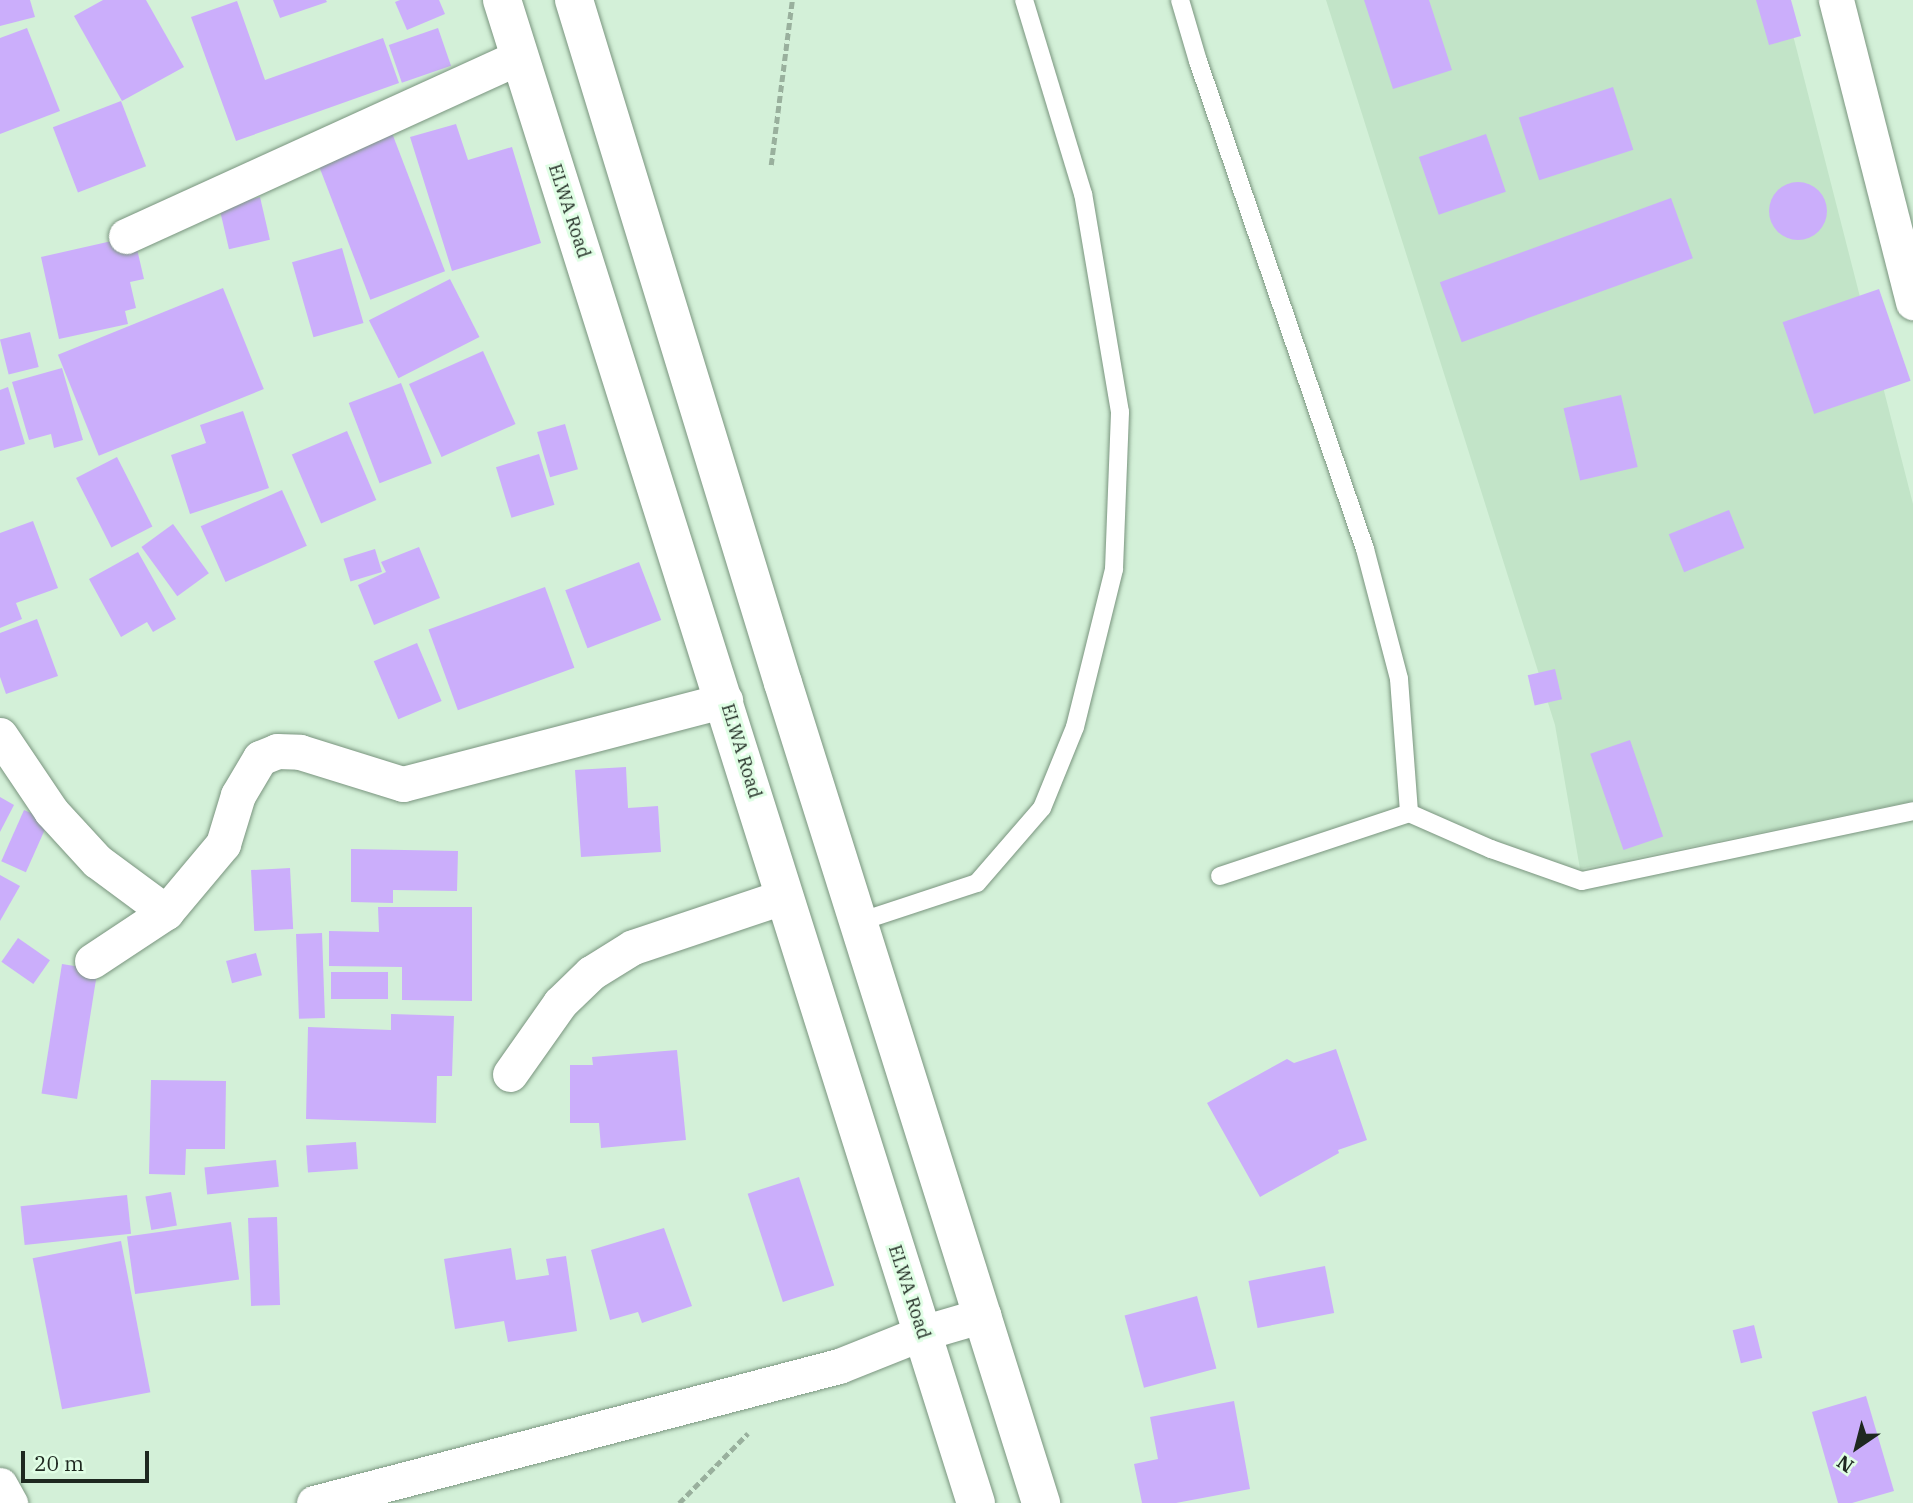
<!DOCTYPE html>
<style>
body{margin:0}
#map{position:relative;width:1913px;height:1503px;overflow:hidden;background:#d3f0d8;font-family:"IBM Plex Serif",serif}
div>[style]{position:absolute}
.built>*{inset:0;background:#c2e4c8}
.building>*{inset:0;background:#cbaefb;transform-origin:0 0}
.round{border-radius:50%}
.path>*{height:4.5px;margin-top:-2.25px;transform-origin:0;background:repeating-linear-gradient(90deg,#99b09d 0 7px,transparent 0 10.5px)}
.roads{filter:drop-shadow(0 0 2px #7a957f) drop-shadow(0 0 2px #7a957f)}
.service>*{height:18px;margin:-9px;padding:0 9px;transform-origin:9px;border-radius:9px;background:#fff}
.minor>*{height:35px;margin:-17.5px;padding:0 17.5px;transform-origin:17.5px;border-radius:17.5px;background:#fff}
.primary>*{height:38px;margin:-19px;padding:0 19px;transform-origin:19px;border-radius:19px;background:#fff}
span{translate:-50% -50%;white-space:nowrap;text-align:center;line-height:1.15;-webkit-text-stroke:6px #e0fee5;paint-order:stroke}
.street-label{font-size:18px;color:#1e2820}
.north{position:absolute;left:1822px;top:1412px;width:70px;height:70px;-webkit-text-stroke:5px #e0fee5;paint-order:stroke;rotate:215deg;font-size:19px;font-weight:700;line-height:28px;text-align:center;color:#1e2820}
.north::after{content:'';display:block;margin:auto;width:24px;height:32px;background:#1e2820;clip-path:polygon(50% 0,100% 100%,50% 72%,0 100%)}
.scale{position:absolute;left:21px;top:1451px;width:128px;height:32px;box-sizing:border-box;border:4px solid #1e2820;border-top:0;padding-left:9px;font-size:21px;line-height:24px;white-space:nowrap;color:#1e2820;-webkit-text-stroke:5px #e0fee5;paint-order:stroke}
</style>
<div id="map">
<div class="built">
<div style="clip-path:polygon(1326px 0,1784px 0,1913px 504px,1913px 801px,1580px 869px,1555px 725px)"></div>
</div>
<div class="building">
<div style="clip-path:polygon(0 0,30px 0,35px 17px,0 26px)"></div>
<div style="clip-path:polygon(103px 0,146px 0,184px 67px,122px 101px,74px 16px)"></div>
<div style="clip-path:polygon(273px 0,326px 0,327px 2px,280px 18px)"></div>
<div style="clip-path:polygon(400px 0,439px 0,445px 14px,407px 30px,395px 2px)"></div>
<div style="clip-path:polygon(1364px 0,1429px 0,1452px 70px,1393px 89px)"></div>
<div style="clip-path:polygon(1756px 0,1791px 0,1801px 36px,1769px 45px)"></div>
<div style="clip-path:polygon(237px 1px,265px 80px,383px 38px,399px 83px,236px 141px,191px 17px)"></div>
<div style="clip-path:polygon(27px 28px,60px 111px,0 134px,0 38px)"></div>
<div style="left:438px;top:28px;width:40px;height:52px;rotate:71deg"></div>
<div style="left:1613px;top:87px;width:66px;height:99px;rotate:72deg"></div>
<div style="left:121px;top:101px;width:70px;height:73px;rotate:69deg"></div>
<div style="clip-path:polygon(456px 124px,468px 160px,512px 147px,541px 243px,452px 271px,410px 137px)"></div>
<div style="left:392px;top:133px;width:148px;height:80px;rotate:69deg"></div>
<div style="left:1486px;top:134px;width:61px;height:71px;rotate:71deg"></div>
<div class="round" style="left:1769px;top:182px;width:58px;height:58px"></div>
<div style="left:260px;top:197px;width:44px;height:42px;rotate:77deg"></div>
<div style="left:1671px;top:198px;width:64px;height:246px;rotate:70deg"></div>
<div style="clip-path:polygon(134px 236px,144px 279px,130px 282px,136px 308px,125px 311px,128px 324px,59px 339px,41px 257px)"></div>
<div style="left:342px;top:248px;width:78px;height:52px;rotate:74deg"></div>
<div style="left:450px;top:279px;width:65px;height:91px;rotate:63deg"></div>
<div style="left:223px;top:288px;width:109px;height:178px;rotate:68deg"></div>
<div style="left:1879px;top:289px;width:97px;height:102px;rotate:71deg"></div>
<div style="left:30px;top:332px;width:36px;height:31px;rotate:76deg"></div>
<div style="left:483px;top:351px;width:80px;height:81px;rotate:66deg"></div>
<div style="clip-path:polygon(62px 368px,83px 440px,54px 448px,51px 434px,29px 440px,12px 382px)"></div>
<div style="left:401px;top:383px;width:86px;height:56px;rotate:69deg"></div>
<div style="clip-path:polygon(8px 387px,25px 444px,0 451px,0 390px)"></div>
<div style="left:1621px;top:395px;width:74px;height:59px;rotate:77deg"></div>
<div style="clip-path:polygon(243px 411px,269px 488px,190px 514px,171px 455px,206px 443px,200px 425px)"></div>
<div style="left:565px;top:424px;width:47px;height:29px;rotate:74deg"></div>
<div style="left:347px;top:431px;width:75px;height:60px;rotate:67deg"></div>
<div style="left:539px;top:454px;width:53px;height:45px;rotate:73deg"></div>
<div style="left:117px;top:457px;width:78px;height:46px;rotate:63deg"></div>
<div style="left:282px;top:490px;width:61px;height:89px;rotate:66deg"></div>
<div style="left:1729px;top:510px;width:41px;height:65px;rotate:68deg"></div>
<div style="clip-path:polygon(33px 521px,58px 588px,16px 603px,22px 619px,0 628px,0 533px)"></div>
<div style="left:173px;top:524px;width:61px;height:39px;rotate:54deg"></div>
<div style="clip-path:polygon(419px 547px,440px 598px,374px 625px,358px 585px,386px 572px,381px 562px)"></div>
<div style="left:375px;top:549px;width:24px;height:33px;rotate:73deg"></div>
<div style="clip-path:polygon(138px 552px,176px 619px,153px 632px,147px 622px,121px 637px,89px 579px)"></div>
<div style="left:639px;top:562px;width:62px;height:79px;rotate:69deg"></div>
<div style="left:545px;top:587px;width:86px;height:124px;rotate:70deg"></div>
<div style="clip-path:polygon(37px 619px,58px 676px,6px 694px,0 677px,0 633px)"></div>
<div style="left:417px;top:643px;width:63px;height:47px;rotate:67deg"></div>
<div style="left:1555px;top:669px;width:31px;height:28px;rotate:77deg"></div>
<div style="left:1630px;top:740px;width:102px;height:42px;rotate:71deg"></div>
<div style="clip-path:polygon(626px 767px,628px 808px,658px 806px,661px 852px,581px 857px,575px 770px)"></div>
<div style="clip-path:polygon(0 797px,14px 805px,0 832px)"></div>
<div style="left:24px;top:810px;width:27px;height:56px;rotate:24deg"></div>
<div style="clip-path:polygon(351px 849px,458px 851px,457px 891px,393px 890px,393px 903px,351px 902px)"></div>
<div style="left:290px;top:868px;width:61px;height:39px;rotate:87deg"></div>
<div style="clip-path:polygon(0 875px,20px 886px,0 921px)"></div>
<div style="clip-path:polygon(378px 907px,472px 907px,472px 1001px,402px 1000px,402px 967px,329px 966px,329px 931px,379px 932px)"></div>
<div style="left:322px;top:933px;width:85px;height:26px;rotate:88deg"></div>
<div style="left:18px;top:938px;width:39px;height:29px;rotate:35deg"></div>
<div style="left:256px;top:953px;width:23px;height:31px;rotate:75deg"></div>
<div style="left:62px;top:964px;width:36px;height:131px;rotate:9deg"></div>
<div style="left:331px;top:972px;width:57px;height:27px"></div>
<div style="clip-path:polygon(391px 1014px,454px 1016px,452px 1076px,437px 1076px,436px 1123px,306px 1119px,308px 1027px,391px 1030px)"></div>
<div style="clip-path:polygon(1336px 1049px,1367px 1140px,1338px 1150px,1339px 1153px,1260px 1197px,1207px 1103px,1287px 1059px,1294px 1063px)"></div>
<div style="clip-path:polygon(677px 1050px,686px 1140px,601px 1148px,599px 1123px,570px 1123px,570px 1065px,593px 1065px,592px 1057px)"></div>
<div style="clip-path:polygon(151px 1080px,226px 1081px,225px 1149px,186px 1149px,185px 1175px,149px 1174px)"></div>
<div style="left:356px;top:1142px;width:27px;height:50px;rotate:86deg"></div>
<div style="left:276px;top:1160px;width:27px;height:72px;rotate:84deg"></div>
<div style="left:799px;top:1177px;width:114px;height:54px;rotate:72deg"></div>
<div style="left:171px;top:1192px;width:34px;height:26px;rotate:80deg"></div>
<div style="left:127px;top:1195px;width:39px;height:107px;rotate:84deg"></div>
<div style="left:277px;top:1217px;width:88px;height:29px;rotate:88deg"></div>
<div style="left:231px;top:1222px;width:58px;height:105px;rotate:82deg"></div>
<div style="clip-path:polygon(664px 1228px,692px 1306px,642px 1323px,638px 1312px,610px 1320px,591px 1250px)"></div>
<div style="left:121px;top:1241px;width:154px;height:90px;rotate:79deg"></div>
<div style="clip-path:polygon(511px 1248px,516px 1280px,549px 1275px,546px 1259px,566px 1256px,577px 1331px,508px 1342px,504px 1321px,455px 1329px,444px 1259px)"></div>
<div style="left:1325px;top:1266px;width:48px;height:78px;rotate:79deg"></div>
<div style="left:1197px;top:1296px;width:75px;height:75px;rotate:75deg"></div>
<div style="left:1754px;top:1325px;width:34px;height:22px;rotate:76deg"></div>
<div style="clip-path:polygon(1866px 1396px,1894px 1491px,1852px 1503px,1838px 1503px,1812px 1412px)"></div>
<div style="clip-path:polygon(1234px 1401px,1250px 1489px,1176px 1503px,1142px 1503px,1134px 1464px,1158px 1459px,1150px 1417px)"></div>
</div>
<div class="path">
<div style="left:771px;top:165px;width:166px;rotate:-82.7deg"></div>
<div style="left:679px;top:1503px;width:98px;rotate:-45.4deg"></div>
</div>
<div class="roads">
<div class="service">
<div style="left:1180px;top:0;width:64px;rotate:73.6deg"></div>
<div style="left:1198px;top:61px;width:516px;rotate:71.11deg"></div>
<div style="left:1365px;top:549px;width:134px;rotate:75.3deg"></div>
<div style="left:1399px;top:679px;width:134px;rotate:85.7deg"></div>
<div style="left:1220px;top:876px;width:199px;rotate:-18.4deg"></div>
<div style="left:1409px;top:813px;width:90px;rotate:23.7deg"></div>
<div style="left:1491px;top:849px;width:96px;rotate:19.4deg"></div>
<div style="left:1582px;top:881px;width:338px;rotate:-11.9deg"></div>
<div style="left:859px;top:922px;width:124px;rotate:-18.3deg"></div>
<div style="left:977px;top:883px;width:99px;rotate:-49.1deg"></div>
<div style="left:1042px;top:808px;width:87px;rotate:-67.8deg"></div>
<div style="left:1075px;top:727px;width:163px;rotate:-76.1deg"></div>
<div style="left:1114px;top:569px;width:157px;rotate:-87.8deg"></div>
<div style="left:1120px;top:412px;width:221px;rotate:-99.6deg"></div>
<div style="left:1083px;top:194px;width:203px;rotate:-106.9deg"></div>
</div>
<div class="minor">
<div style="left:1836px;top:0;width:312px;rotate:75.7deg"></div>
<div style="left:126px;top:236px;width:432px;rotate:-24.5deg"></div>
<div style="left:0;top:735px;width:92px;rotate:56.1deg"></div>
<div style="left:51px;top:811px;width:68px;rotate:47.4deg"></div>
<div style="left:97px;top:861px;width:86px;rotate:36.5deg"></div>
<div style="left:92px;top:961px;width:89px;rotate:-33.5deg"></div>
<div style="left:166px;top:912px;width:89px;rotate:-50deg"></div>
<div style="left:223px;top:844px;width:51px;rotate:-73deg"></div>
<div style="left:238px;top:795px;width:43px;rotate:-59.3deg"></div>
<div style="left:260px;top:758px;width:18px;rotate:-22deg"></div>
<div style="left:277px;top:751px;width:23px;rotate:2deg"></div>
<div style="left:300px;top:752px;width:108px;rotate:17.3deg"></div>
<div style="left:403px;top:784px;width:333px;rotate:-14.6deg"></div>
<div style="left:510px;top:1074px;width:87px;rotate:-54.8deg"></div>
<div style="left:560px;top:1003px;width:43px;rotate:-44.1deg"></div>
<div style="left:591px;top:973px;width:49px;rotate:-31.8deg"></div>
<div style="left:633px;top:947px;width:160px;rotate:-18.5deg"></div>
<div style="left:0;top:1485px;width:21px;rotate:61deg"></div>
<div style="left:314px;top:1503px;width:543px;rotate:-14.63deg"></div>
<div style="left:839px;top:1366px;width:89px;rotate:-21.7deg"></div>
<div style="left:922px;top:1333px;width:64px;rotate:-16.4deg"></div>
</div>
<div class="primary">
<div style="left:502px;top:0;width:1576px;rotate:72.5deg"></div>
<div style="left:574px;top:0;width:714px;rotate:72.99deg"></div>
<div style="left:783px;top:683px;width:860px;rotate:72.53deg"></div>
</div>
</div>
<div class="street-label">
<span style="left:569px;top:211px;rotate:72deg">ELWA Road</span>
<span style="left:741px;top:751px;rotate:73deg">ELWA Road</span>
<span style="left:909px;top:1292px;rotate:72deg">ELWA Road</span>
</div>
<div class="north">N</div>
<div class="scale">20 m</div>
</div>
